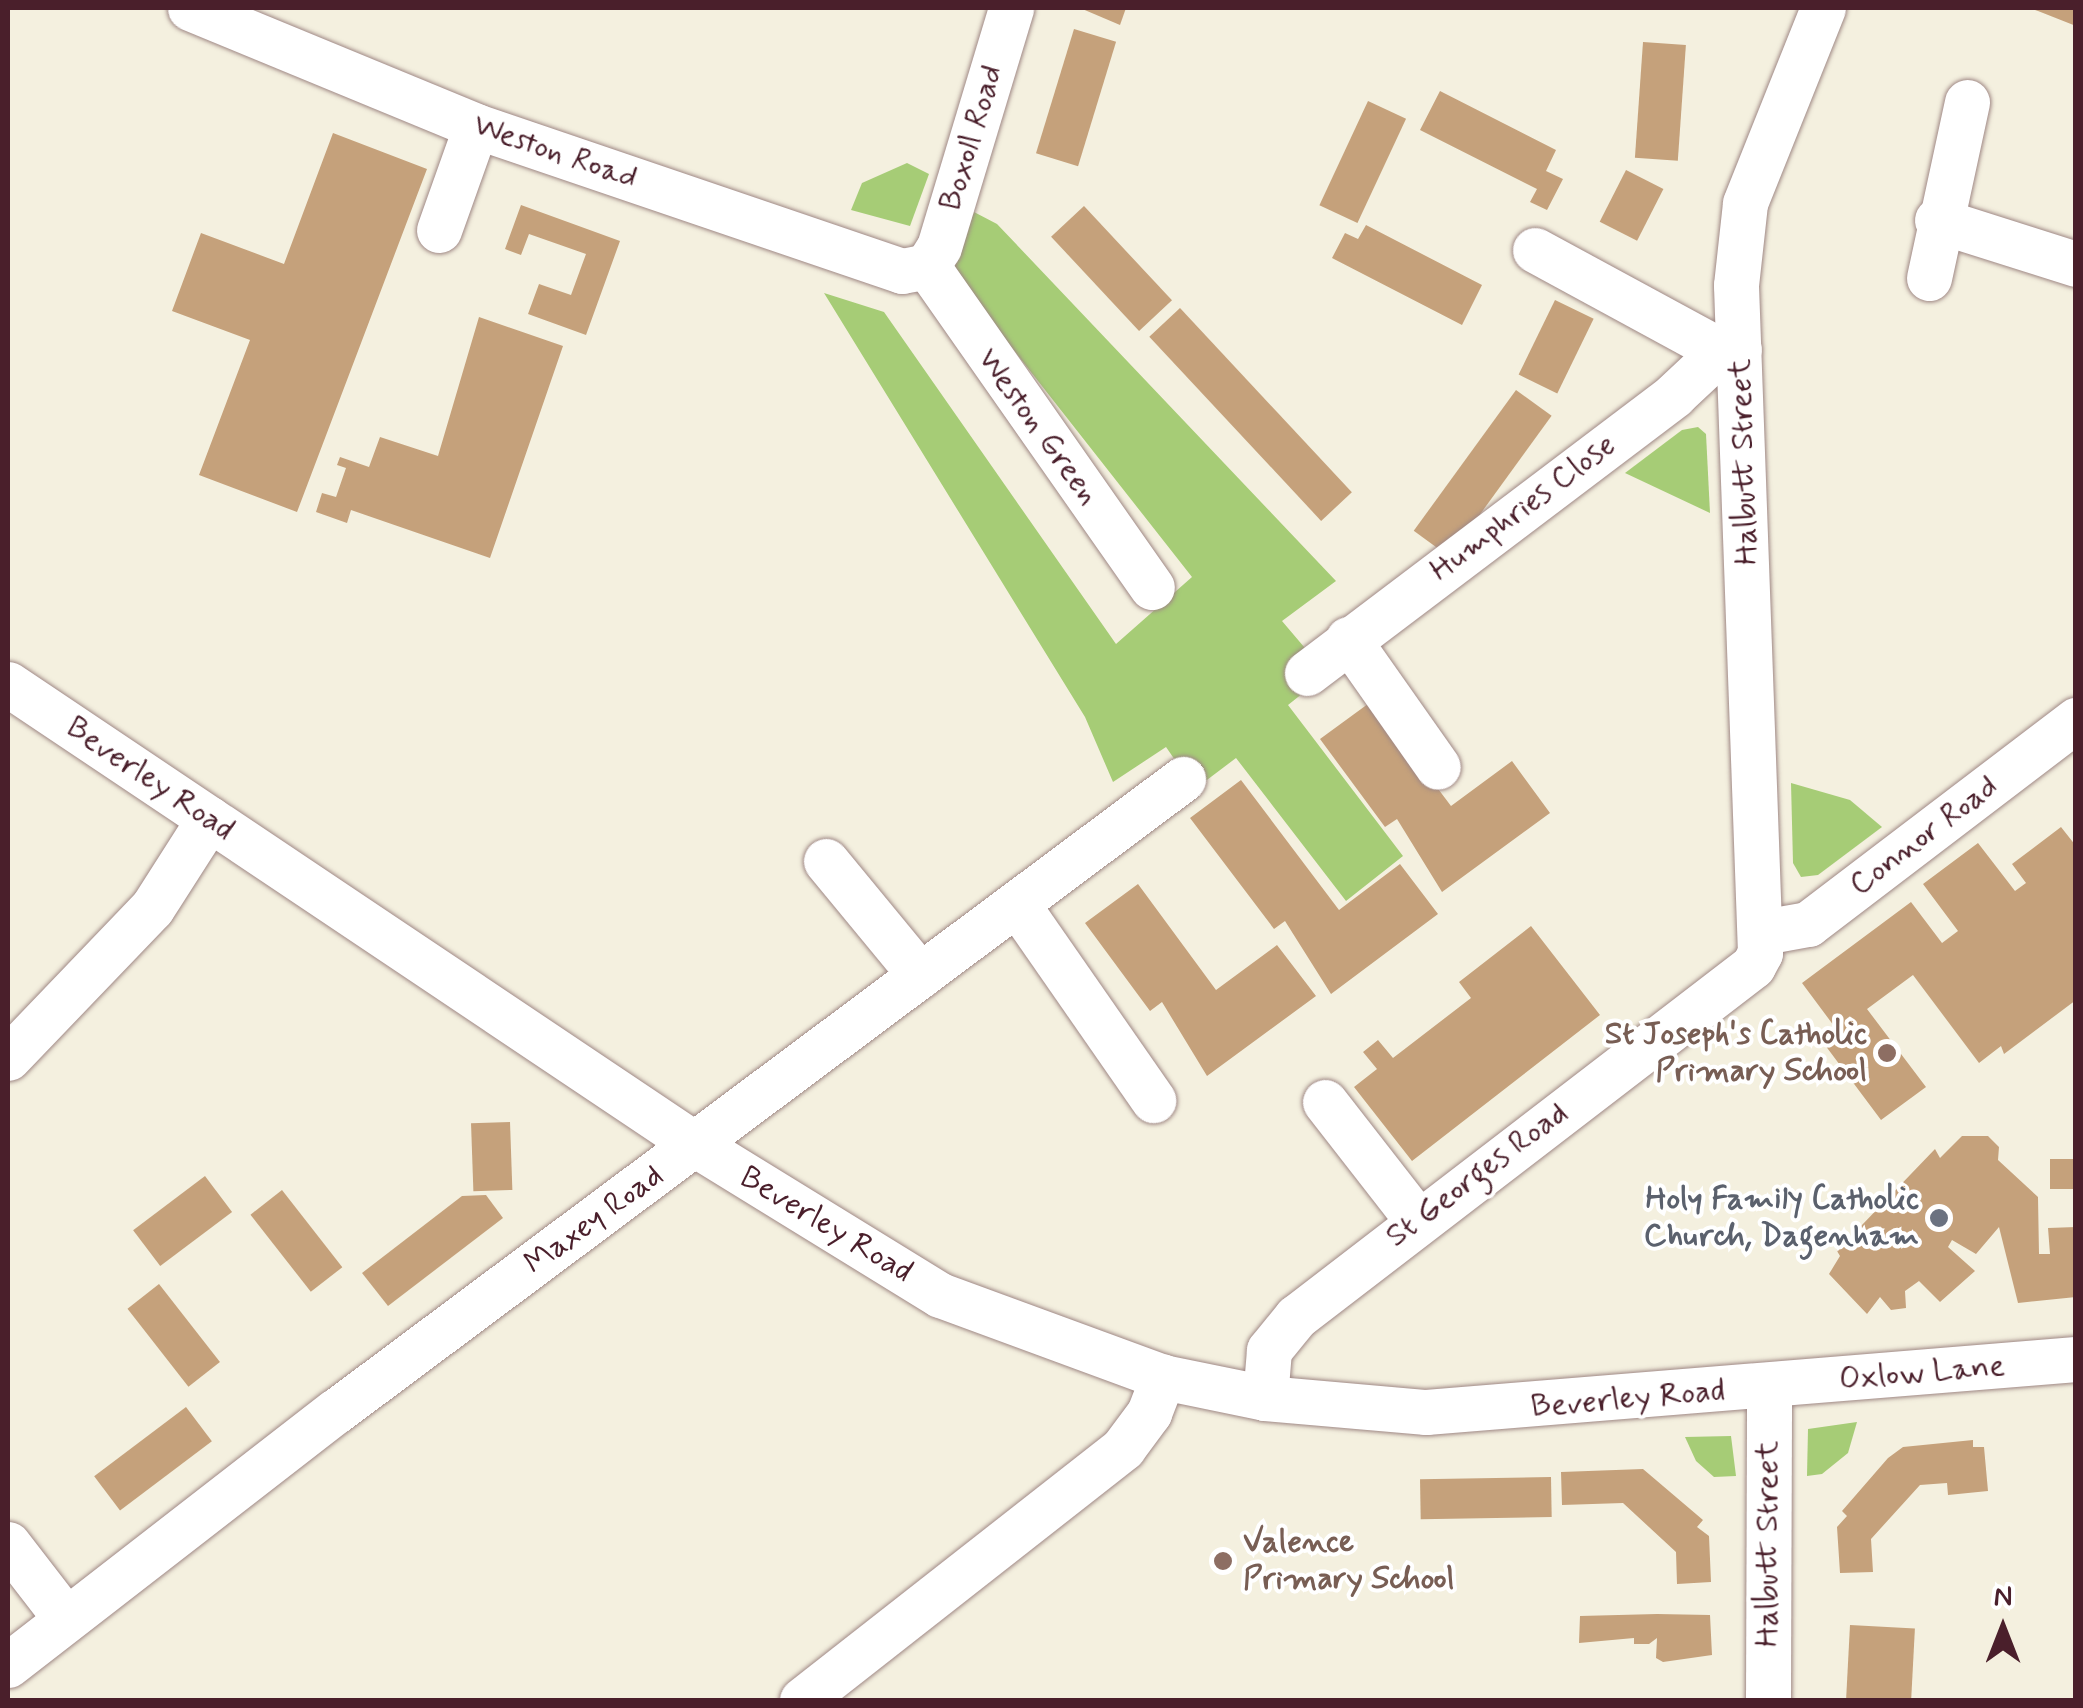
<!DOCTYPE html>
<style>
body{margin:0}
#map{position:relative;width:2083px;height:1708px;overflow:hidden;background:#f4f0df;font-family:Mynerve,sans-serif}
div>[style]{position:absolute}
.green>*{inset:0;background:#a6cc76}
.building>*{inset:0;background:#c5a17b;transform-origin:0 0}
.roads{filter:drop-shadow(0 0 2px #9f8885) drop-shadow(0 0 2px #9f8885)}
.minor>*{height:45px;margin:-22.5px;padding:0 22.5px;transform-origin:22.5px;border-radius:22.5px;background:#fff}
.dots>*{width:28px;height:28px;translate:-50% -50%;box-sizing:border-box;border:5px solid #fff;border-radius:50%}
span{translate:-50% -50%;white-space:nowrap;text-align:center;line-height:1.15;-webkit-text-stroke:8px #fff;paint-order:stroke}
.street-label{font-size:32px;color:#4a1f2b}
.education-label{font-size:32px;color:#785e54;font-weight:700}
.right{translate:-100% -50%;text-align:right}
.left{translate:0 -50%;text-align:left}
.worship-label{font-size:32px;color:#5b616d;font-weight:700}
.frame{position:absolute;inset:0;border:10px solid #4a1f2b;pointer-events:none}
.north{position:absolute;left:1953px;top:1578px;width:100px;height:100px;-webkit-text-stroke:8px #fff;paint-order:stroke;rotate:0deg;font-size:28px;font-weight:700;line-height:40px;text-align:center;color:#4a1f2b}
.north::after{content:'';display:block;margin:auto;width:35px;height:45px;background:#4a1f2b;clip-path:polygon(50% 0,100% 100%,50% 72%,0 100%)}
</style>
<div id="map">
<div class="green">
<div style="clip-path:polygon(907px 163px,929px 174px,910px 226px,851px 210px,862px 183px)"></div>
<div style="clip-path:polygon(974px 212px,997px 224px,1336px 581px,1282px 621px,1327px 674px,1288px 705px,1403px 856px,1346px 901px,1236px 758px,1195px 789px,1166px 747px,1113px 782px,1085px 717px,824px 293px,884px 312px,1116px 644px,1192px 577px,961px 283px,953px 271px)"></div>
<div style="clip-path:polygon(1698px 427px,1706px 434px,1710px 513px,1625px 473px,1682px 430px)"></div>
<div style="clip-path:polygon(1791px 783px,1850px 800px,1882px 827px,1818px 875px,1801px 877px,1793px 863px)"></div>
<div style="clip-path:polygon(1857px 1422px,1848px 1453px,1822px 1474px,1807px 1476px,1808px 1429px)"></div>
<div style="clip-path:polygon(1731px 1436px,1736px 1476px,1714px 1477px,1696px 1461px,1685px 1437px)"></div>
</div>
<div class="building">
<div style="clip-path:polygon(1080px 8px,1126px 8px,1120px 25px)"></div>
<div style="clip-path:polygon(2029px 8px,2076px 8px,2076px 26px,2038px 11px)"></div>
<div style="left:1074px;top:29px;width:44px;height:130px;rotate:17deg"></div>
<div style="left:1643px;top:42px;width:43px;height:116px;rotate:4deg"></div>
<div style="clip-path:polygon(1440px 91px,1556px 150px,1546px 171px,1563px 179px,1547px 210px,1530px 202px,1537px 189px,1420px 130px)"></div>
<div style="left:1368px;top:101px;width:42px;height:115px;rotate:25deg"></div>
<div style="clip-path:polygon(333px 133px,427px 169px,297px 512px,199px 475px,250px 340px,172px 311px,201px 233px,284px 264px)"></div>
<div style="left:1626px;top:170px;width:42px;height:58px;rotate:27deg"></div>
<div style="clip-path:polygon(521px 205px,620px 241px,586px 335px,528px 314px,539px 284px,571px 295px,586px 254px,529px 234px,521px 255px,505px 249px)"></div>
<div style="left:1084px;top:206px;width:129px;height:45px;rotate:47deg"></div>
<div style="clip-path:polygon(1366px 225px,1482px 285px,1462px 325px,1332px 258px,1345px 233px,1358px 239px)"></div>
<div style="left:1555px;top:300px;width:43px;height:83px;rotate:26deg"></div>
<div style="left:1180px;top:308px;width:252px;height:42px;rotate:47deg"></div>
<div style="clip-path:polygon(479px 317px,563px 346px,490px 558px,351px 510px,347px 523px,316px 512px,322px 493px,336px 497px,346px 468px,337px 465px,340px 457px,369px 467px,380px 437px,438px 456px)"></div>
<div style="left:1516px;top:390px;width:44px;height:174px;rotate:36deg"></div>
<div style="clip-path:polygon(1372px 701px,1451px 806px,1512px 761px,1550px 813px,1442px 892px,1397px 819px,1385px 827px,1320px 739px)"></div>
<div style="clip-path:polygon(1241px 780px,1339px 910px,1400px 864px,1438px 914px,1331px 994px,1285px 921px,1274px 929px,1190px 818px)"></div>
<div style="clip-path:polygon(2061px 827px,2076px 846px,2076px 1000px,2004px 1054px,2001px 1046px,1979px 1063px,1913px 975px,1867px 1009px,1926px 1087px,1881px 1120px,1819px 1037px,1834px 1026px,1802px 983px,1911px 902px,1942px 943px,1958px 931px,1923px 884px,1978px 843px,2015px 891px,2026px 883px,2012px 864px)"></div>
<div style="clip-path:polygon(1138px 884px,1216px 990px,1277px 945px,1316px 996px,1207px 1076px,1162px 1002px,1150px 1011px,1085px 923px)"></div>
<div style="clip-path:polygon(1531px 926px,1600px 1015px,1412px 1161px,1354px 1087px,1377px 1069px,1363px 1052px,1378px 1040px,1393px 1058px,1471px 998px,1459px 982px)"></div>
<div style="left:510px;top:1122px;width:68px;height:39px;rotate:88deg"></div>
<div style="clip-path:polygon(1962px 1136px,1988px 1136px,1999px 1147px,1998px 1160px,2038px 1197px,2039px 1254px,2050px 1254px,2048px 1228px,2076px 1227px,2076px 1297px,2018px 1303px,1999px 1227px,1976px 1254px,1952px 1240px,1948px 1247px,1975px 1271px,1940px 1302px,1919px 1281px,1905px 1291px,1906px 1308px,1891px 1310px,1880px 1297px,1867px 1314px,1829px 1274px,1840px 1256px,1837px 1251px,1935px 1149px,1940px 1158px)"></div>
<div style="left:2076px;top:1159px;width:30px;height:26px;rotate:90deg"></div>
<div style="left:205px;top:1176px;width:45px;height:90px;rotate:53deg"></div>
<div style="left:282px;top:1190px;width:98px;height:40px;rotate:52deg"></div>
<div style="clip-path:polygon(486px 1195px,503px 1218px,388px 1306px,362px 1273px,462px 1196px)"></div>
<div style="left:159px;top:1284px;width:99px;height:40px;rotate:52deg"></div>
<div style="left:186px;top:1407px;width:43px;height:115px;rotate:53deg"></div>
<div style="clip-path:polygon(1973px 1440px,1973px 1447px,1984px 1447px,1988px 1491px,1948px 1495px,1947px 1483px,1920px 1485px,1871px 1539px,1873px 1572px,1840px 1573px,1837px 1527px,1847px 1516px,1842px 1511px,1888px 1458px,1903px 1447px)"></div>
<div style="clip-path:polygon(1643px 1469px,1703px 1520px,1697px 1527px,1709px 1536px,1711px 1582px,1677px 1584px,1676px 1552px,1623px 1503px,1562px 1505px,1561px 1472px)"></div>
<div style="left:1551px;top:1477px;width:40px;height:131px;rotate:89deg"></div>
<div style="clip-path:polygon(1657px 1614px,1710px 1615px,1712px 1655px,1663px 1662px,1656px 1658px,1657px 1638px,1649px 1644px,1634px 1644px,1634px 1638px,1579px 1643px,1580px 1616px)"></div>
<div style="left:1850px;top:1625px;width:65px;height:75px;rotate:3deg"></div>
</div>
<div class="roads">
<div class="minor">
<div style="left:190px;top:8px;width:309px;rotate:22.4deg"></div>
<div style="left:476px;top:126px;width:450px;rotate:18.8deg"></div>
<div style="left:902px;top:271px;width:25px;rotate:-11deg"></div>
<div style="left:1937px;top:220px;width:146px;rotate:17.6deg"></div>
<div style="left:439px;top:230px;width:110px;rotate:-70.4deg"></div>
<div style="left:1535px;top:250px;width:212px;rotate:28.5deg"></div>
<div style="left:927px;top:266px;width:392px;rotate:55deg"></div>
<div style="left:927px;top:266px;width:22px;rotate:-58deg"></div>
<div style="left:939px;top:247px;width:250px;rotate:-73.2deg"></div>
<div style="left:1929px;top:278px;width:180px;rotate:-77.8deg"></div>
<div style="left:1348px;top:639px;width:156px;rotate:54.9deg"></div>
<div style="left:1307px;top:673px;width:460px;rotate:-37.1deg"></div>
<div style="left:1674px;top:395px;width:64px;rotate:-43.1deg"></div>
<div style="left:1721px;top:351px;width:18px;rotate:-6deg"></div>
<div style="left:8px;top:684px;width:828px;rotate:33.82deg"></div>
<div style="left:696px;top:1145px;width:286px;rotate:31.6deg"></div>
<div style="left:940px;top:1295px;width:238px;rotate:20.2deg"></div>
<div style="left:1163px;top:1377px;width:104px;rotate:11.6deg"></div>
<div style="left:1265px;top:1398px;width:162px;rotate:5deg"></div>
<div style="left:1426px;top:1412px;width:652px;rotate:-4.66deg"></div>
<div style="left:826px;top:861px;width:148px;rotate:50.5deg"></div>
<div style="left:1017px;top:904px;width:239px;rotate:55.2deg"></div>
<div style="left:1763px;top:932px;width:46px;rotate:-10.1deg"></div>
<div style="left:1808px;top:924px;width:337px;rotate:-37.3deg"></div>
<div style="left:8px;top:1058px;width:208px;rotate:-46.2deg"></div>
<div style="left:152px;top:908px;width:106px;rotate:-57.4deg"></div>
<div style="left:1325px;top:1102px;width:148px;rotate:52.1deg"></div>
<div style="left:1265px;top:1398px;width:48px;rotate:-85.2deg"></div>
<div style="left:1269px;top:1350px;width:43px;rotate:-50.7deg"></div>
<div style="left:1296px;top:1317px;width:576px;rotate:-37.53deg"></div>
<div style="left:1753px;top:966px;width:15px;rotate:-62deg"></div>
<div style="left:1760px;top:953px;width:668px;rotate:-92.06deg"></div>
<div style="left:1736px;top:285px;width:82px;rotate:-83.7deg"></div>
<div style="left:1745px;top:203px;width:210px;rotate:-68.2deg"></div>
<div style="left:8px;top:1544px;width:95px;rotate:52.3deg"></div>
<div style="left:8px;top:1665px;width:415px;rotate:-37.8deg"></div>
<div style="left:336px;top:1411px;width:1057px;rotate:-36.73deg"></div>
<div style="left:802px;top:1700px;width:408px;rotate:-38.1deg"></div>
<div style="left:1123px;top:1448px;width:44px;rotate:-53.4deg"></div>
<div style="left:1149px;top:1413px;width:39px;rotate:-69deg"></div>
<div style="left:1768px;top:1700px;width:312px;rotate:-89.8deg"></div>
</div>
</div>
<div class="dots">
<div style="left:1887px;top:1053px;background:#8d6e63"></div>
<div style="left:1939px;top:1218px;background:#6b7280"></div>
<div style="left:1223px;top:1561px;background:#8d6e63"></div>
</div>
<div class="street-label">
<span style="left:972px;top:138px;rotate:-73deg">Boxoll Road</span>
<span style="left:555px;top:152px;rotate:19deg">Weston Road</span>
<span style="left:1038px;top:427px;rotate:54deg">Weston Green</span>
<span style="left:1744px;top:462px;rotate:-92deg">Halbutt Street</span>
<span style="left:1523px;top:508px;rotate:-37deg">Humphries Close</span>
<span style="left:150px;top:779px;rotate:34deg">Beverley Road</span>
<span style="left:1924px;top:836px;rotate:-37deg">Connor Road</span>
<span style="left:1477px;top:1175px;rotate:-37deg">St Georges Road</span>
<span style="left:594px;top:1220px;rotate:-36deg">Maxey Road</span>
<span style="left:826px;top:1225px;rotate:31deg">Beverley Road</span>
<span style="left:1922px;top:1373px;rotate:-5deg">Oxlow Lane</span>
<span style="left:1628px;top:1399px;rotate:-5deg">Beverley Road</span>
<span style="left:1768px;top:1544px;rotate:-90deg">Halbutt Street</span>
</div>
<div class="education-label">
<span class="right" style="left:1867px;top:1053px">St Joseph's Catholic<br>Primary School</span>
<span class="left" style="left:1243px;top:1561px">Valence<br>Primary School</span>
</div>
<div class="worship-label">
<span class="right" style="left:1919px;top:1218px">Holy Family Catholic<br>Church, Dagenham</span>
</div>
<div class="frame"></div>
<div class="north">N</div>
</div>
